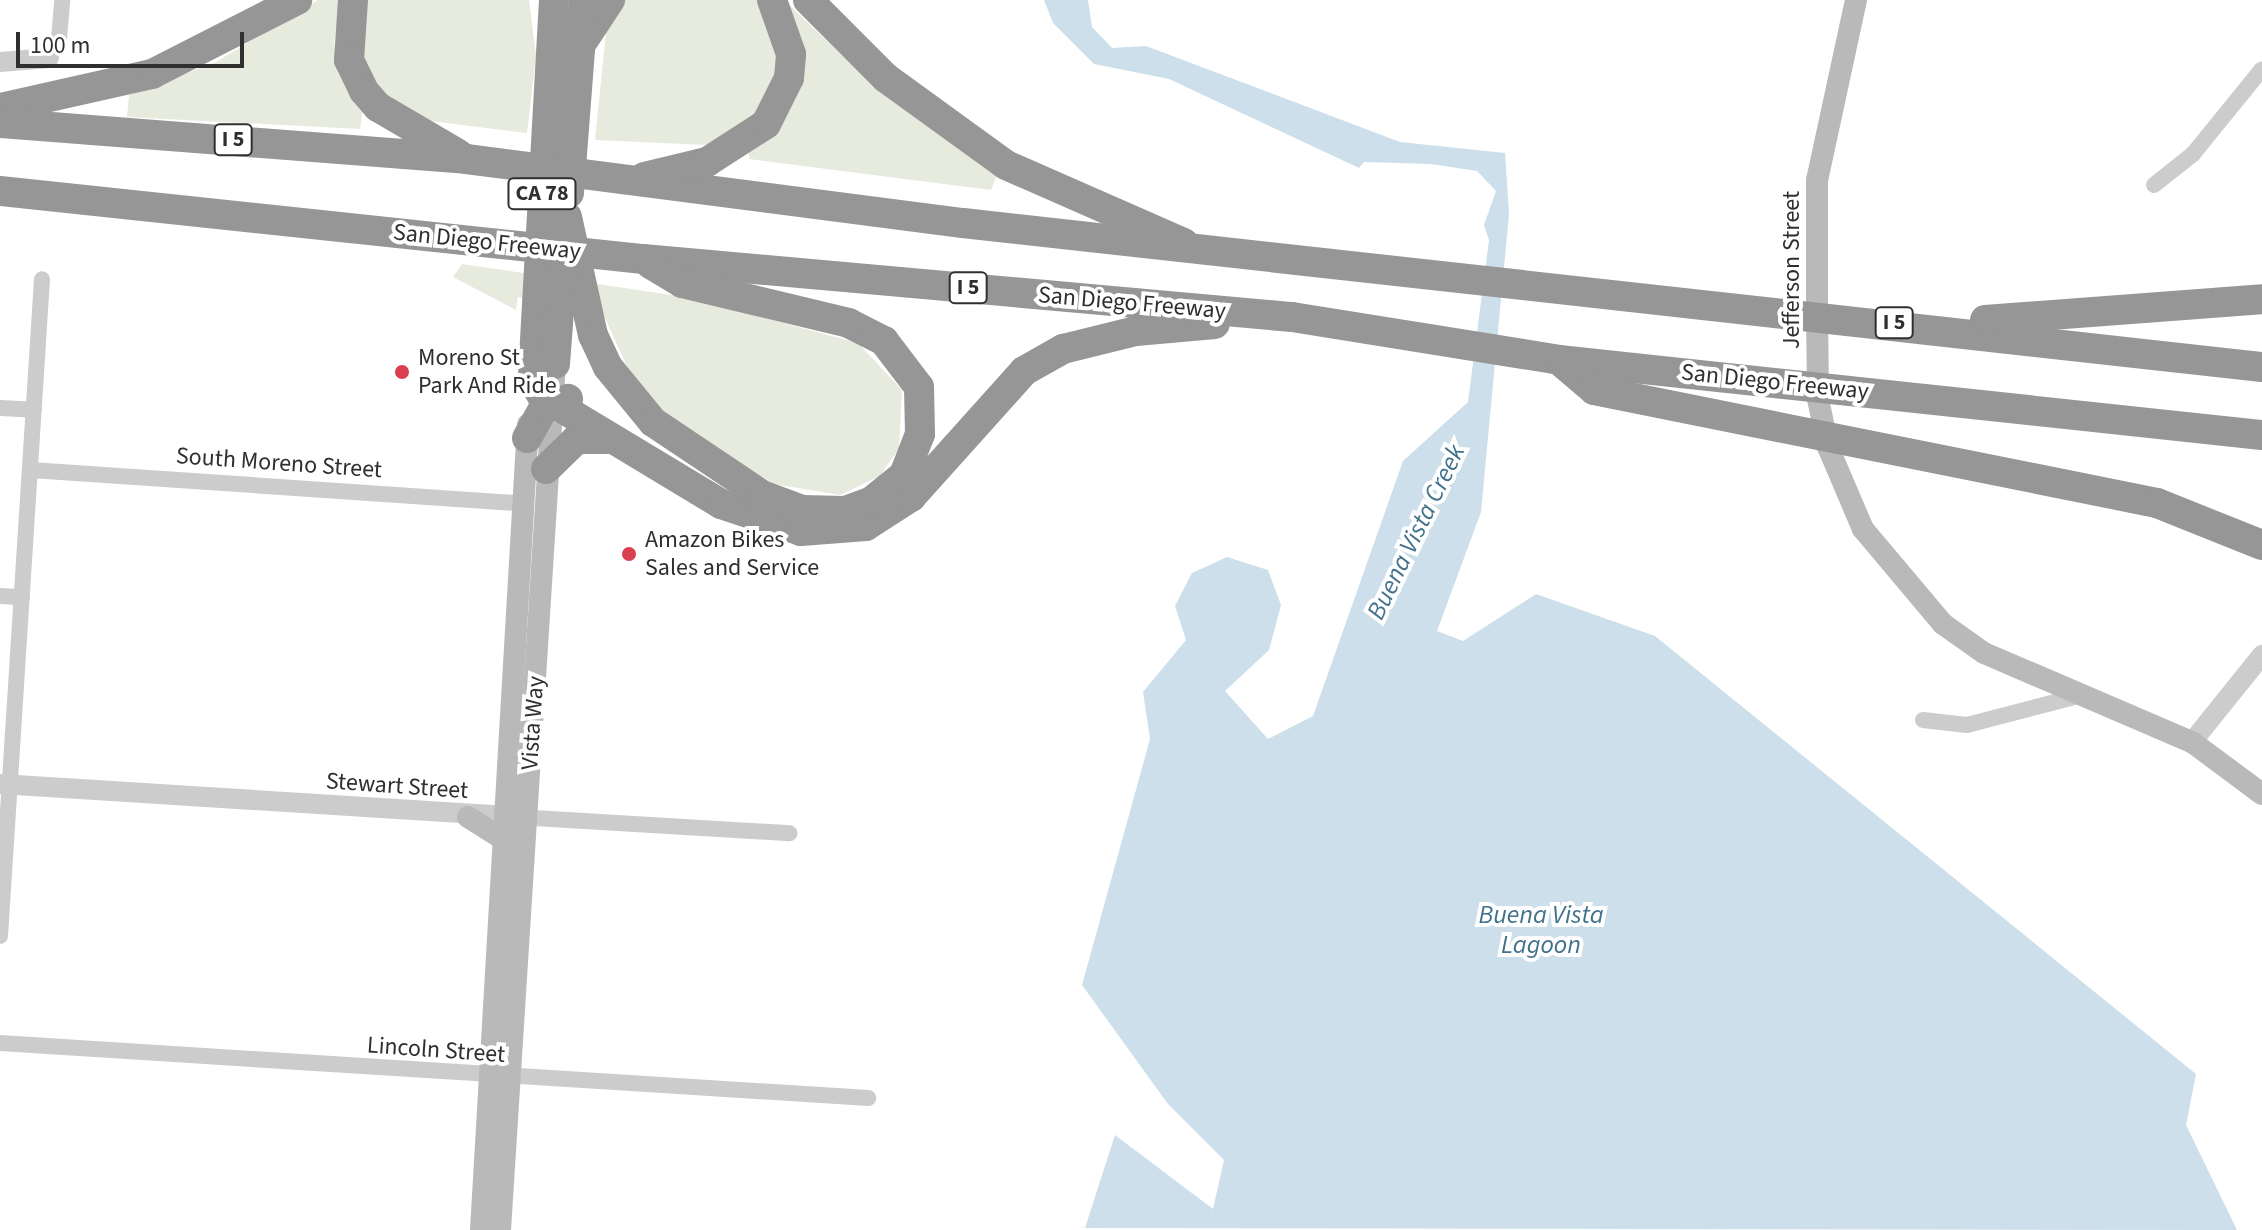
<!DOCTYPE html>
<style>
body{margin:0}
#map{position:relative;width:2262px;height:1230px;overflow:hidden;background:#fff;font-family:"Source Sans 3",sans-serif}
div>[style]{position:absolute}
.green>*{inset:0;background:#e6ebde}
.water>*{inset:0;background:#ccdfea}
.minor>*{height:16px;margin:-8px;padding:0 8px;transform-origin:8px;border-radius:8px;background:#ccc}
.tertiary>*{height:20px;margin:-10px;padding:0 10px;transform-origin:10px;border-radius:10px;background:#ccc}
.secondary>*{height:22px;margin:-11px;padding:0 11px;transform-origin:11px;border-radius:11px;background:#b9b9b9}
.motorway>*{height:30px;margin:-15px;padding:0 15px;transform-origin:15px;border-radius:15px;background:#969696}
.dots>*{width:22px;height:22px;translate:-50% -50%;box-sizing:border-box;border:4px solid #fff;border-radius:50%}
span{translate:-50% -50%;white-space:nowrap;text-align:center;line-height:1.15;-webkit-text-stroke:8px #fff;paint-order:stroke}
.shield-label span{padding:2px 6px;background:#fff;border:2px solid;border-radius:6px;-webkit-text-stroke-width:0}
.shield-label{font-size:22px;color:#2f2f2f;font-weight:700}
.street-label{font-size:24px;color:#2f2f2f}
.poi-label{font-size:24px;color:#2f2f2f}
.left{translate:0 -50%;text-align:left}
.water-label{font-size:26px;color:#42728c;font-style:italic}
.scale{position:absolute;left:16px;top:32px;width:228px;height:36px;box-sizing:border-box;border:4px solid #2f2f2f;border-top:0;padding-left:10px;font-size:24px;line-height:28px;white-space:nowrap;color:#2f2f2f;-webkit-text-stroke:6px #fff;paint-order:stroke}
</style>
<div id="map">
<div class="green">
<div style="clip-path:polygon(318px 0,341px 0,334px 44px,363px 109px,360px 129px,127px 117px,129px 95px,216px 62px)"></div>
<div style="clip-path:polygon(364px 0,529px 0,536px 56px,527px 133px,423px 120px,385px 99px,362px 59px)"></div>
<div style="clip-path:polygon(624px 0,759px 0,782px 45px,768px 107px,707px 145px,595px 140px,606px 32px)"></div>
<div style="clip-path:polygon(784px 0,873px 85px,998px 173px,991px 190px,749px 159px,749px 148px,769px 133px)"></div>
<div style="clip-path:polygon(462px 264px,685px 297px,858px 343px,902px 390px,899px 448px,880px 476px,840px 495px,774px 484px,673px 423px,634px 382px,602px 311px,518px 297px,516px 310px,453px 277px)"></div>
</div>
<div class="water">
<div style="clip-path:polygon(1044px 0,1088px 0,1092px 27px,1112px 48px,1146px 46px,1400px 142px,1505px 153px,1509px 214px,1481px 512px,1437px 631px,1463px 641px,1536px 594px,1655px 636px,2196px 1074px,2186px 1125px,2237px 1230px,1085px 1228px,1115px 1135px,1213px 1209px,1224px 1160px,1168px 1104px,1082px 985px,1150px 739px,1143px 692px,1186px 640px,1175px 606px,1192px 573px,1227px 557px,1268px 570px,1281px 605px,1269px 650px,1225px 691px,1268px 739px,1313px 716px,1403px 461px,1468px 402px,1489px 240px,1484px 225px,1496px 191px,1477px 171px,1431px 164px,1364px 162px,1359px 168px,1169px 79px,1094px 64px,1053px 23px)"></div>
</div>
<div class="minor">
<div style="left:49px;top:58px;width:22px;rotate:-63deg"></div>
<div style="left:59px;top:38px;width:38px;rotate:-85deg"></div>
<div style="left:2154px;top:185px;width:50px;rotate:-38.5deg"></div>
<div style="left:2193px;top:154px;width:109px;rotate:-50.9deg"></div>
<div style="left:0;top:408px;width:34px;rotate:3deg"></div>
<div style="left:31px;top:470px;width:494px;rotate:3.9deg"></div>
<div style="left:0;top:596px;width:22px;rotate:3deg"></div>
<div style="left:1923px;top:720px;width:44px;rotate:6.5deg"></div>
<div style="left:1967px;top:725px;width:115px;rotate:-14.6deg"></div>
<div style="left:517px;top:817px;width:273px;rotate:3.4deg"></div>
<div style="left:0;top:936px;width:658px;rotate:-86.34deg"></div>
<div style="left:0;top:1043px;width:870px;rotate:3.63deg"></div>
</div>
<div class="tertiary">
<div style="left:0;top:62px;width:49px;rotate:-4.7deg"></div>
<div style="left:2192px;top:742px;width:112px;rotate:-51.2deg"></div>
<div style="left:0;top:784px;width:509px;rotate:3.6deg"></div>
</div>
<div class="secondary">
<div style="left:1856px;top:0;width:184px;rotate:102.2deg"></div>
<div style="left:1817px;top:180px;width:126px;rotate:90deg"></div>
<div style="left:1817px;top:306px;width:93px;rotate:89.4deg"></div>
<div style="left:1818px;top:399px;width:49px;rotate:78.2deg"></div>
<div style="left:1828px;top:447px;width:89px;rotate:66.9deg"></div>
<div style="left:1863px;top:529px;width:124px;rotate:49.9deg"></div>
<div style="left:1943px;top:624px;width:50px;rotate:35.3deg"></div>
<div style="left:1984px;top:653px;width:226px;rotate:23.2deg"></div>
<div style="left:2192px;top:742px;width:87px;rotate:36.6deg"></div>
<div style="left:468px;top:817px;width:45px;rotate:32.3deg"></div>
<div style="left:481px;top:1230px;width:807px;rotate:-86.66deg"></div>
<div style="left:500px;top:1230px;width:868px;rotate:-86.37deg"></div>
</div>
<div class="motorway">
<div style="left:353px;top:0;width:60px;rotate:93.8deg"></div>
<div style="left:349px;top:60px;width:34px;rotate:64deg"></div>
<div style="left:364px;top:91px;width:21px;rotate:49deg"></div>
<div style="left:378px;top:107px;width:93px;rotate:30.4deg"></div>
<div style="left:554px;top:0;width:382px;rotate:93.2deg"></div>
<div style="left:533px;top:381px;width:17px;rotate:59deg"></div>
<div style="left:542px;top:396px;width:209px;rotate:31.1deg"></div>
<div style="left:721px;top:504px;width:84px;rotate:18.6deg"></div>
<div style="left:801px;top:531px;width:65px;rotate:-4.4deg"></div>
<div style="left:866px;top:526px;width:54px;rotate:-32.8deg"></div>
<div style="left:911px;top:497px;width:169px;rotate:-48.1deg"></div>
<div style="left:1024px;top:371px;width:45px;rotate:-29.4deg"></div>
<div style="left:1063px;top:349px;width:75px;rotate:-13.9deg"></div>
<div style="left:1136px;top:331px;width:79px;rotate:-5.1deg"></div>
<div style="left:808px;top:0;width:110px;rotate:45deg"></div>
<div style="left:886px;top:78px;width:148px;rotate:35.9deg"></div>
<div style="left:1006px;top:165px;width:194px;rotate:23.7deg"></div>
<div style="left:581px;top:44px;width:53px;rotate:-56.6deg"></div>
<div style="left:0;top:108px;width:156px;rotate:-12.6deg"></div>
<div style="left:152px;top:74px;width:163px;rotate:-27deg"></div>
<div style="left:0;top:123px;width:467px;rotate:4.4deg"></div>
<div style="left:466px;top:159px;width:501px;rotate:7.34deg"></div>
<div style="left:963px;top:223px;width:1307px;rotate:6.33deg"></div>
<div style="left:644px;top:177px;width:65px;rotate:-13.4deg"></div>
<div style="left:707px;top:162px;width:70px;rotate:-32.8deg"></div>
<div style="left:766px;top:124px;width:51px;rotate:-63.4deg"></div>
<div style="left:789px;top:78px;width:24px;rotate:-85deg"></div>
<div style="left:791px;top:54px;width:57px;rotate:-109.4deg"></div>
<div style="left:0;top:191px;width:647px;rotate:6.04deg"></div>
<div style="left:643px;top:259px;width:652px;rotate:5.11deg"></div>
<div style="left:1292px;top:317px;width:270px;rotate:9.1deg"></div>
<div style="left:1559px;top:360px;width:707px;rotate:6.09deg"></div>
<div style="left:569px;top:193px;width:194px;rotate:-85.6deg"></div>
<div style="left:567px;top:217px;width:121px;rotate:77.6deg"></div>
<div style="left:593px;top:335px;width:35px;rotate:65deg"></div>
<div style="left:608px;top:367px;width:71px;rotate:50.7deg"></div>
<div style="left:653px;top:422px;width:131px;rotate:33.8deg"></div>
<div style="left:762px;top:495px;width:43px;rotate:20.6deg"></div>
<div style="left:802px;top:510px;width:43px;rotate:1.3deg"></div>
<div style="left:845px;top:511px;width:29px;rotate:-20deg"></div>
<div style="left:872px;top:501px;width:41px;rotate:-39.1deg"></div>
<div style="left:904px;top:475px;width:44px;rotate:-68.7deg"></div>
<div style="left:920px;top:434px;width:47px;rotate:-91.2deg"></div>
<div style="left:919px;top:387px;width:58px;rotate:-127.3deg"></div>
<div style="left:884px;top:341px;width:39px;rotate:-153deg"></div>
<div style="left:849px;top:323px;width:172px;rotate:-166.5deg"></div>
<div style="left:682px;top:283px;width:37px;rotate:-149deg"></div>
<div style="left:1985px;top:320px;width:278px;rotate:-4.3deg"></div>
<div style="left:1559px;top:360px;width:46px;rotate:40.6deg"></div>
<div style="left:1594px;top:390px;width:574px;rotate:11.35deg"></div>
<div style="left:2157px;top:503px;width:113px;rotate:21.8deg"></div>
<div style="left:555px;top:364px;width:107px;rotate:-85.7deg"></div>
<div style="left:527px;top:438px;width:33px;rotate:-61deg"></div>
<div style="left:543px;top:409px;width:27px;rotate:-22deg"></div>
<div style="left:546px;top:469px;width:43px;rotate:-44.1deg"></div>
<div style="left:577px;top:439px;width:35px"></div>
</div>
<div class="dots">
<div style="left:402px;top:372px;background:#da3e4f"></div>
<div style="left:629px;top:554px;background:#da3e4f"></div>
</div>
<div class="shield-label">
<span style="left:233px;top:140px">I 5</span>
<span style="left:542px;top:194px">CA 78</span>
<span style="left:968px;top:288px">I 5</span>
<span style="left:1894px;top:323px">I 5</span>
</div>
<div class="street-label">
<span style="left:487px;top:242px;rotate:6deg">San Diego Freeway</span>
<span style="left:1792px;top:270px;rotate:-90deg">Jefferson Street</span>
<span style="left:1132px;top:303px;rotate:5deg">San Diego Freeway</span>
<span style="left:1775px;top:382px;rotate:6deg">San Diego Freeway</span>
<span style="left:279px;top:463px;rotate:4deg">South Moreno Street</span>
<span style="left:533px;top:723px;rotate:-86deg">Vista Way</span>
<span style="left:397px;top:786px;rotate:4deg">Stewart Street</span>
<span style="left:436px;top:1050px;rotate:4deg">Lincoln Street</span>
</div>
<div class="poi-label">
<span class="left" style="left:418px;top:372px">Moreno St<br>Park And Ride</span>
<span class="left" style="left:645px;top:554px">Amazon Bikes<br>Sales and Service</span>
</div>
<div class="water-label">
<span style="left:1416px;top:532px;rotate:-64deg">Buena Vista Creek</span>
<span style="left:1541px;top:930px">Buena Vista<br>Lagoon</span>
</div>
<div class="scale">100 m</div>
</div>
